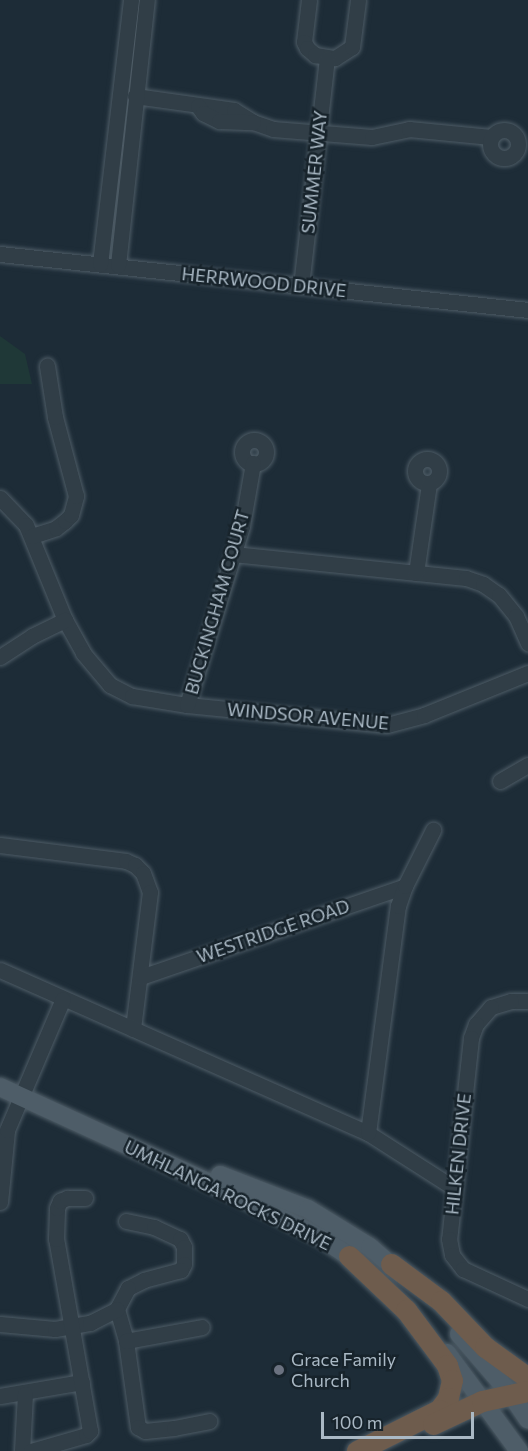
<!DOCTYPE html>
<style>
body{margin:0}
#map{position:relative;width:528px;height:1451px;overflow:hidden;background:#1d2c37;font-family:Commissioner,sans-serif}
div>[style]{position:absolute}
.green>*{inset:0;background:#1f3837}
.roads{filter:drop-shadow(0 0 2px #4e5c66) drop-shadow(0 0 2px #4e5c66)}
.minor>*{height:15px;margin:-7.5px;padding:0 7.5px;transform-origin:7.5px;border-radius:7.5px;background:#313e47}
.minor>.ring{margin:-7.5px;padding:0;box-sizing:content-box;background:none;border:15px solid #313e47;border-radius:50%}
.major>*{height:18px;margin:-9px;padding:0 9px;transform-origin:9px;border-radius:9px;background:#4e5d68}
.highway>*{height:21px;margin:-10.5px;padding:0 10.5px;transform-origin:10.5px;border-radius:10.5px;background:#6e5c4d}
.dots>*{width:16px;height:16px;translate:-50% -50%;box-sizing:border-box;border:3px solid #17232b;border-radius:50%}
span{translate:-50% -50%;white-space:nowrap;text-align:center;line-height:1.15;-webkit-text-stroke:5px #17232b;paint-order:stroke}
.street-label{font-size:18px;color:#aab9c5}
.poi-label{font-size:18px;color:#aab9c5}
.left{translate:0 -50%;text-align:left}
.scale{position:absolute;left:321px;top:1412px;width:153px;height:27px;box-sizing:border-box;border:3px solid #aab9c5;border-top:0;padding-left:8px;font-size:18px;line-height:21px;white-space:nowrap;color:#aab9c5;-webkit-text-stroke:4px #17232b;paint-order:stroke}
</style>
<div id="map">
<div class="green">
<div style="clip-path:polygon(0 336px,25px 354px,32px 384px,0 384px)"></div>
</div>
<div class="roads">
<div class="minor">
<div style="left:309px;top:0;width:42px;rotate:96.8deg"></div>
<div style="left:304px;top:42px;width:7px;rotate:63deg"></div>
<div style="left:307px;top:48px;width:11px;rotate:41deg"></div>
<div style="left:315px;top:55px;width:20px;rotate:9deg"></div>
<div style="left:335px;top:58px;width:20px;rotate:-33deg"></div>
<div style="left:352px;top:47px;width:47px;rotate:-82.7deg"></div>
<div style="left:135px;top:96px;width:100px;rotate:8deg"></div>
<div style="left:234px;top:110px;width:22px;rotate:32deg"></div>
<div style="left:253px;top:122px;width:21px;rotate:19deg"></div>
<div style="left:273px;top:129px;width:99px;rotate:4.6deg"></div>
<div style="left:372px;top:137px;width:38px;rotate:-12deg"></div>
<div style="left:409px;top:129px;width:82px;rotate:5.6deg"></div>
<div style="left:198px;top:106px;width:9px;rotate:54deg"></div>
<div style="left:203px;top:113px;width:18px;rotate:27deg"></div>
<div style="left:219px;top:121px;width:34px;rotate:2deg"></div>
<div class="ring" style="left:490px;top:130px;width:13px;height:13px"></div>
<div style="left:0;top:254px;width:531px;rotate:6.05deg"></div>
<div style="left:100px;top:264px;width:266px;rotate:-83.3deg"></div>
<div style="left:118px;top:265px;width:267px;rotate:-83.8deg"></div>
<div style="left:301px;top:286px;width:229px;rotate:-83.5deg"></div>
<div class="ring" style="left:242px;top:440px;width:9px;height:9px"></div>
<div class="ring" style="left:415px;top:459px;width:9px;height:9px"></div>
<div style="left:0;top:498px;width:37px;rotate:46deg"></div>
<div style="left:26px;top:525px;width:103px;rotate:67.7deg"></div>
<div style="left:65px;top:620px;width:38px;rotate:61deg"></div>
<div style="left:83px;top:653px;width:42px;rotate:49.8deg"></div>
<div style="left:110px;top:685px;width:25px;rotate:27deg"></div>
<div style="left:132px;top:696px;width:56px;rotate:9.3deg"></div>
<div style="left:187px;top:705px;width:201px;rotate:5.7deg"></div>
<div style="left:387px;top:725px;width:38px;rotate:-15deg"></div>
<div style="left:424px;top:715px;width:112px;rotate:-22deg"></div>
<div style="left:32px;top:536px;width:25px;rotate:-18deg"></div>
<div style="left:56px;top:528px;width:11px;rotate:-38deg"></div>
<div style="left:65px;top:521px;width:8px;rotate:-45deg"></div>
<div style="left:71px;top:515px;width:20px;rotate:-75deg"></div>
<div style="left:76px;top:496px;width:82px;rotate:-104.9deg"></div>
<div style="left:55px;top:417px;width:52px;rotate:-98.9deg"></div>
<div style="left:233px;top:554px;width:234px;rotate:5.9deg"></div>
<div style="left:466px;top:578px;width:18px;rotate:19deg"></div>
<div style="left:483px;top:584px;width:19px;rotate:35deg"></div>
<div style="left:499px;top:595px;width:27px;rotate:51deg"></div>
<div style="left:516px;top:616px;width:30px;rotate:66deg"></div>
<div style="left:416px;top:573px;width:90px;rotate:-81.7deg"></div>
<div style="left:0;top:657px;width:38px;rotate:-33deg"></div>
<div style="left:32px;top:636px;width:37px;rotate:-26deg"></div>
<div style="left:187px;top:705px;width:187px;rotate:-72.9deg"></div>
<div style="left:242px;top:526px;width:64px;rotate:-80.1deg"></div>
<div style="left:500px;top:781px;width:32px;rotate:-30deg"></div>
<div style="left:0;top:845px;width:127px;rotate:7.2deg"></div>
<div style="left:126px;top:861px;width:10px;rotate:24deg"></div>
<div style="left:135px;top:865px;width:11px;rotate:45deg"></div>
<div style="left:143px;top:873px;width:20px;rotate:70deg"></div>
<div style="left:150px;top:892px;width:138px;rotate:97.1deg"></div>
<div style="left:0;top:970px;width:402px;rotate:23.9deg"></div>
<div style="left:368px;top:1133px;width:102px;rotate:32.6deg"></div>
<div style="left:141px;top:977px;width:279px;rotate:-19deg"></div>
<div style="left:528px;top:1001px;width:17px;rotate:180deg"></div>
<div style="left:511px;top:1001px;width:21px;rotate:163deg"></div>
<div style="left:491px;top:1007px;width:23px;rotate:131deg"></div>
<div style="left:476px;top:1024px;width:15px;rotate:110deg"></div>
<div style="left:471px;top:1038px;width:202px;rotate:96.2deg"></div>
<div style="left:449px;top:1239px;width:16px;rotate:79deg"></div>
<div style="left:452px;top:1255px;width:18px;rotate:52deg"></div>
<div style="left:463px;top:1269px;width:72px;rotate:24.8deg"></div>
<div style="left:368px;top:1133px;width:229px;rotate:-82.5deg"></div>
<div style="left:398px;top:906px;width:21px;rotate:-71deg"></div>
<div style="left:405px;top:886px;width:63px;rotate:-63.4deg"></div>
<div style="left:0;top:1202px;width:72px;rotate:-84.4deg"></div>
<div style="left:7px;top:1130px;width:142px;rotate:-66.9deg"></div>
<div style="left:126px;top:1221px;width:29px;rotate:12deg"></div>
<div style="left:154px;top:1227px;width:29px;rotate:25deg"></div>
<div style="left:180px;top:1239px;width:9px;rotate:63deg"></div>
<div style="left:184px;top:1247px;width:17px;rotate:90deg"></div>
<div style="left:184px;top:1264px;width:7px;rotate:117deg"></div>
<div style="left:181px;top:1270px;width:38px;rotate:165deg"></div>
<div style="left:144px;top:1280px;width:18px;rotate:153deg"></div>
<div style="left:128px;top:1288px;width:24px;rotate:118deg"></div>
<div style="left:117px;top:1309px;width:33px;rotate:74deg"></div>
<div style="left:126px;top:1341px;width:87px;rotate:82.1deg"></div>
<div style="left:138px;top:1427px;width:8px;rotate:30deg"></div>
<div style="left:145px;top:1431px;width:29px;rotate:-6deg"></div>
<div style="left:174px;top:1428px;width:36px;rotate:-11deg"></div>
<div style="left:0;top:1324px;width:55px;rotate:5.2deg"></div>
<div style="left:55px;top:1329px;width:36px;rotate:-10deg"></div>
<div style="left:90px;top:1323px;width:30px;rotate:-27deg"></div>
<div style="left:126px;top:1341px;width:77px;rotate:-10.4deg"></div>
<div style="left:0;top:1396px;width:83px;rotate:-9.7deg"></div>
<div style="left:22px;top:1451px;width:57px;rotate:-87deg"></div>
<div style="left:31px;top:1451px;width:57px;rotate:-16.2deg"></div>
<div style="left:86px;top:1435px;width:6px;rotate:-45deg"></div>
<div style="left:90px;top:1431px;width:195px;rotate:-100deg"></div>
<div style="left:56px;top:1239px;width:31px;rotate:-88deg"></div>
<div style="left:57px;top:1208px;width:8px;rotate:-67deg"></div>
<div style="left:60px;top:1201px;width:8px;rotate:-23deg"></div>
<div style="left:67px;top:1198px;width:18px"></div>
</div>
<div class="major">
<div style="left:0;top:1087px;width:257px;rotate:24.6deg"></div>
<div style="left:234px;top:1194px;width:96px;rotate:26.6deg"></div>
<div style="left:320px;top:1237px;width:47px;rotate:33.7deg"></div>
<div style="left:220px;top:1175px;width:94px;rotate:21.1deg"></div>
<div style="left:308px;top:1209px;width:73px;rotate:31.5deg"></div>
<div style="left:370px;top:1247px;width:40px;rotate:41deg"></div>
<div style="left:459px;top:1334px;width:78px;rotate:49.2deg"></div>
<div style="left:510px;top:1393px;width:32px;rotate:56deg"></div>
<div style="left:447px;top:1353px;width:122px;rotate:53.7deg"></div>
</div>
<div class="highway">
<div style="left:349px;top:1256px;width:79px;rotate:43.5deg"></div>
<div style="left:406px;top:1310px;width:69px;rotate:53.3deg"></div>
<div style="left:447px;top:1365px;width:16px;rotate:72deg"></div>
<div style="left:452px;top:1380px;width:18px;rotate:103deg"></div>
<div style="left:448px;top:1398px;width:15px;rotate:127deg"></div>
<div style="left:439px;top:1410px;width:92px;rotate:153.4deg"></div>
<div style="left:391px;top:1264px;width:62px;rotate:36.5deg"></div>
<div style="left:441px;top:1301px;width:64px;rotate:46.3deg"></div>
<div style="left:485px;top:1347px;width:53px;rotate:35.8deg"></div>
<div style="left:433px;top:1424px;width:54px;rotate:-25.1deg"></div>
<div style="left:482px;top:1401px;width:47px;rotate:-12.3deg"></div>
</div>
</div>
<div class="dots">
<div style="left:279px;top:1370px;background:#6b7280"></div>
</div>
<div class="street-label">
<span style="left:314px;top:172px;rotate:-84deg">SUMMER WAY</span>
<span style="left:264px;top:282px;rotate:6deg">HERRWOOD DRIVE</span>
<span style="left:217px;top:602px;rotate:-74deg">BUCKINGHAM COURT</span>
<span style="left:308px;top:716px;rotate:5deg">WINDSOR AVENUE</span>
<span style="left:273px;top:931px;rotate:-19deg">WESTRIDGE ROAD</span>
<span style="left:458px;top:1154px;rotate:-84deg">HILKEN DRIVE</span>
<span style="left:228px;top:1195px;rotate:26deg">UMHLANGA ROCKS DRIVE</span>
</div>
<div class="poi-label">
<span class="left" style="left:291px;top:1370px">Grace Family<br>Church</span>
</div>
<div class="scale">100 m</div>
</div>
